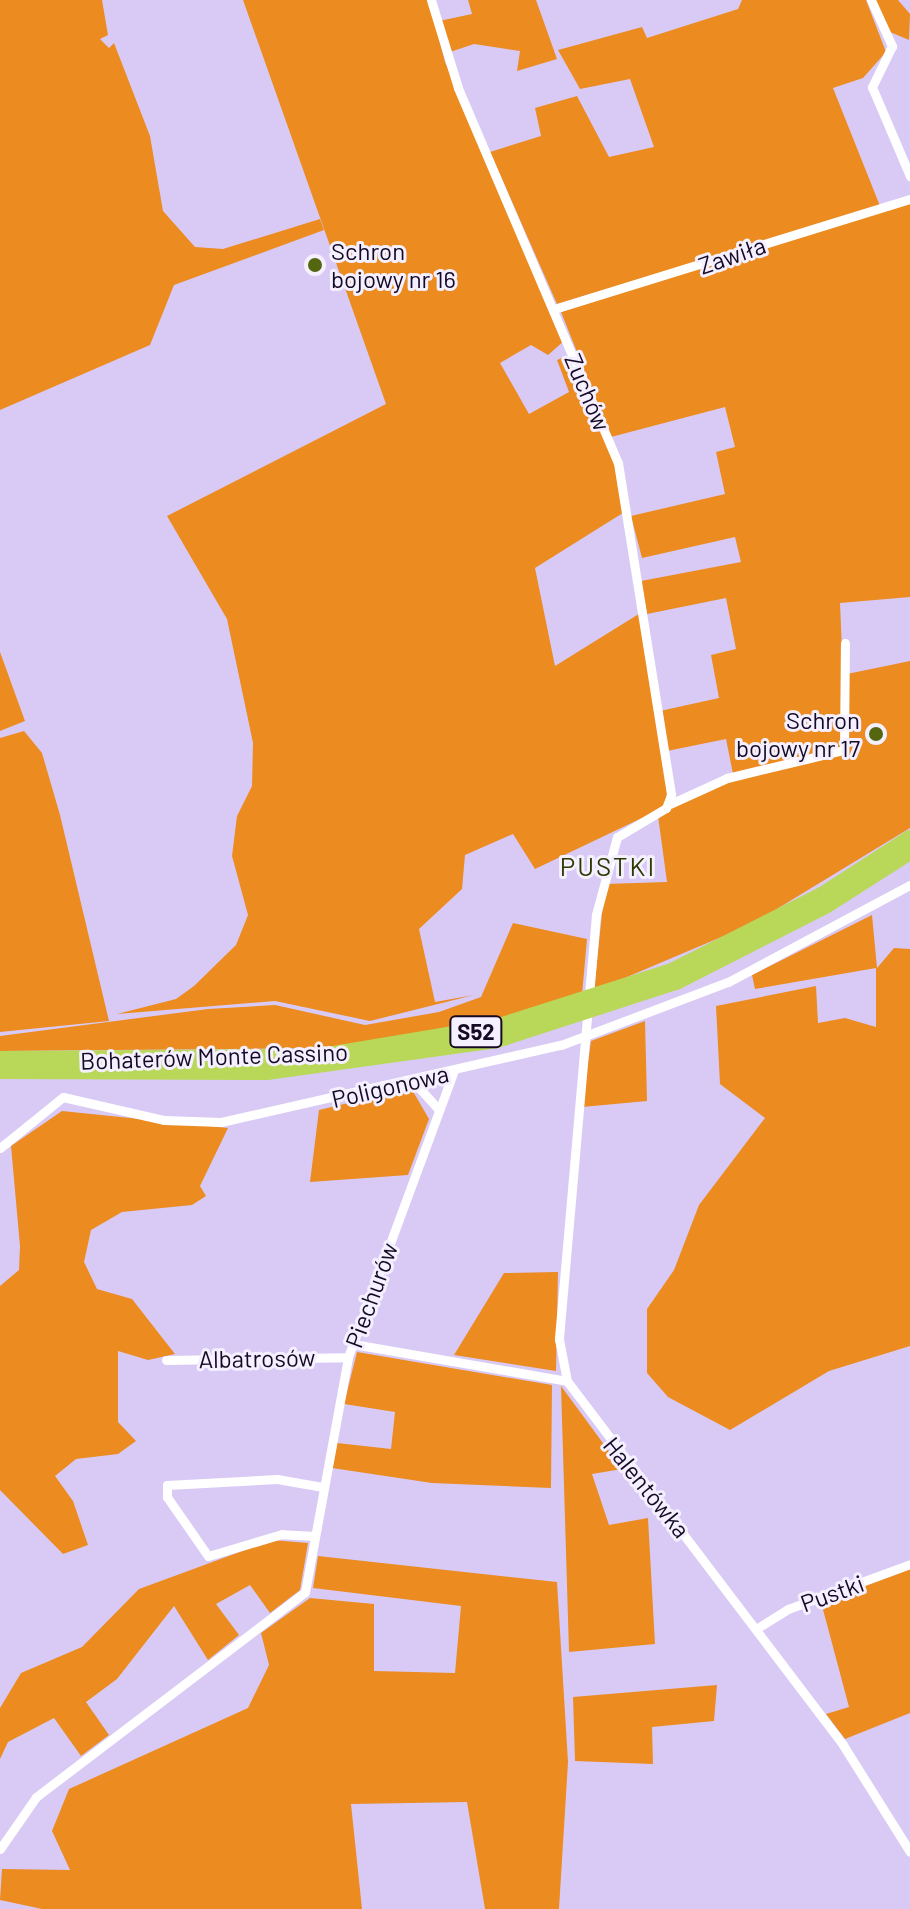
<!DOCTYPE html>
<html>
<head>
<meta charset="utf-8">
<style>
  body { margin:0 }
  #map { position:relative; width:910px; height:1909px; overflow:hidden; background:#d9caf5; font-family:Barlow,sans-serif }
  div>[style] { position:absolute }
  .green>* { inset:0; background:#eb8b20 }
  .minor>* { height:9px; margin:-4.5px; padding:0 4.5px; transform-origin:4.5px; border-radius:4.5px; background:#fff }
  .motorway>* { height:16px; margin:-8px; padding:0 8px; transform-origin:8px; border-radius:8px; background:#b9d859 }
  .dots>* { width:22px; height:22px; translate:-50% -50%; box-sizing:border-box; border:4px solid #f5f0ff; border-radius:50% }
  span { translate:-50% -50%; white-space:nowrap; text-align:center; line-height:1.15; -webkit-text-stroke:6px #f5f0ff; paint-order:stroke }
  .shield-label span { padding:2px 6px; background:#f5f0ff; border:2px solid; border-radius:6px; -webkit-text-stroke-width:0 }
  .shield-label { font-size:22px; color:#150a24; font-weight:700 }
  .poi-label { font-size:24px; color:#150a24 }
  .left { translate:0 -50%; text-align:left }
  .right { translate:-100% -50%; text-align:right }
  .street-label { font-size:24px; color:#150a24 }
  .neighbourhood-label { font-size:26px; color:#2d3900; letter-spacing:2px }
</style>
</head>
<body>
<div id="map">
  <div class="green">
    <div style="clip-path:polygon(0 0,102px 0,108px 35px,100px 39px,109px 48px,114px 43px,150px 136px,163px 211px,195px 247px,223px 249px,320px 219px,324px 230px,174px 285px,150px 345px,0 410px)"></div>
    <div style="clip-path:polygon(243px 0,429px 0,445px 62px,564px 341px,548px 355px,531px 345px,500px 363px,529px 414px,569px 392px,557px 360px,569px 355px,616px 465px,626px 511px,535px 568px,555px 666px,642px 612px,668px 785px,665px 807px,535px 869px,513px 834px,465px 855px,462px 889px,419px 929px,435px 1002px,474px 995px,370px 1021px,275px 1001px,117px 1014px,176px 999px,194px 986px,236px 945px,248px 915px,232px 856px,237px 816px,252px 786px,253px 743px,227px 619px,167px 516px,386px 404px)"></div>
    <div style="clip-path:polygon(468px 0,536px 0,557px 59px,517px 71px,520px 51px,474px 44px,447px 53px,439px 21px,472px 14px)"></div>
    <div style="clip-path:polygon(742px 0,866px 0,886px 52px,863px 78px,833px 88px,880px 206px,557px 304px,490px 152px,541px 136px,535px 108px,577px 96px,609px 157px,654px 147px,630px 79px,580px 89px,558px 50px,642px 27px,647px 38px,738px 9px)"></div>
    <div style="clip-path:polygon(874px 0,898px 0,910px 14px,909px 40px,890px 32px)"></div>
    <div style="clip-path:polygon(910px 202px,910px 597px,840px 603px,846px 746px,733px 774px,726px 739px,667px 751px,660px 711px,719px 698px,711px 655px,736px 649px,726px 598px,647px 614px,641px 581px,741px 562px,735px 537px,642px 558px,631px 516px,725px 494px,716px 452px,735px 447px,725px 407px,611px 437px,561px 312px)"></div>
    <div style="clip-path:polygon(0 652px,25px 721px,0 731px)"></div>
    <div style="clip-path:polygon(910px 661px,910px 828px,752px 924px,594px 991px,605px 884px,667px 882px,658px 816px,717px 783px,847px 750px,847px 674px)"></div>
    <div style="clip-path:polygon(24px 731px,42px 753px,60px 815px,109px 1021px,0 1032px,0 738px)"></div>
    <div style="clip-path:polygon(872px 915px,877px 968px,894px 948px,910px 949px,910px 1346px,829px 1371px,730px 1430px,668px 1397px,647px 1373px,647px 1309px,674px 1270px,699px 1205px,765px 1118px,720px 1084px,716px 1006px,816px 986px,818px 1023px,845px 1018px,876px 1027px,876px 968px,755px 989px,752px 975px)"></div>
    <div style="clip-path:polygon(513px 923px,587px 939px,582px 995px,477px 1024px,324px 1048px,0 1051px,0 1036px,208px 1009px,275px 1005px,365px 1025px,439px 1012px,481px 997px)"></div>
    <div style="clip-path:polygon(645px 1021px,647px 1101px,582px 1107px,591px 1041px)"></div>
    <div style="clip-path:polygon(411px 1088px,429px 1119px,408px 1175px,310px 1182px,319px 1110px)"></div>
    <div style="clip-path:polygon(62px 1111px,228px 1128px,200px 1186px,206px 1196px,192px 1205px,122px 1212px,91px 1230px,84px 1262px,97px 1289px,132px 1299px,175px 1354px,148px 1360px,118px 1351px,118px 1422px,136px 1441px,118px 1454px,76px 1459px,55px 1476px,73px 1501px,88px 1545px,63px 1554px,0 1490px,0 1286px,19px 1270px,20px 1246px,11px 1146px)"></div>
    <div style="clip-path:polygon(558px 1272px,556px 1371px,454px 1355px,504px 1273px)"></div>
    <div style="clip-path:polygon(357px 1352px,552px 1385px,551px 1488px,432px 1483px,332px 1468px,337px 1443px,391px 1449px,395px 1412px,344px 1404px)"></div>
    <div style="clip-path:polygon(561px 1386px,622px 1469px,592px 1474px,609px 1525px,648px 1518px,655px 1644px,569px 1652px)"></div>
    <div style="clip-path:polygon(272px 1540px,308px 1543px,300px 1590px,270px 1613px,250px 1585px,216px 1604px,239px 1635px,208px 1660px,174px 1606px,117px 1679px,86px 1702px,109px 1735px,81px 1756px,54px 1718px,8px 1742px,0 1759px,0 1708px,21px 1673px,82px 1647px,139px 1589px)"></div>
    <div style="clip-path:polygon(318px 1556px,557px 1582px,568px 1762px,559px 1909px,485px 1909px,467px 1802px,351px 1804px,362px 1909px,42px 1909px,0 1900px,2px 1869px,70px 1870px,52px 1831px,69px 1789px,248px 1708px,269px 1665px,261px 1633px,310px 1598px,374px 1604px,374px 1671px,455px 1673px,461px 1606px,313px 1588px)"></div>
    <div style="clip-path:polygon(910px 1569px,910px 1713px,845px 1739px,826px 1714px,849px 1707px,821px 1602px)"></div>
    <div style="clip-path:polygon(717px 1685px,714px 1721px,652px 1727px,653px 1764px,575px 1761px,573px 1697px)"></div>
  </div>
  <div class="minor">
    <div style="left:431px;top:0;width:92px;rotate:72.9deg"></div>
    <div style="left:458px;top:88px;width:408px;rotate:66.9deg"></div>
    <div style="left:618px;top:463px;width:336px;rotate:80.9deg"></div>
    <div style="left:671px;top:795px;width:14px;rotate:111deg"></div>
    <div style="left:666px;top:808px;width:57px;rotate:149.4deg"></div>
    <div style="left:617px;top:837px;width:81px;rotate:105.1deg"></div>
    <div style="left:596px;top:915px;width:426px;rotate:95deg"></div>
    <div style="left:559px;top:1339px;width:43px;rotate:79.2deg"></div>
    <div style="left:567px;top:1381px;width:457px;rotate:52.8deg"></div>
    <div style="left:843px;top:1745px;width:126px;rotate:57.9deg"></div>
    <div style="left:871px;top:0;width:51px;rotate:65.5deg"></div>
    <div style="left:892px;top:46px;width:46px;rotate:116deg"></div>
    <div style="left:872px;top:87px;width:97px;rotate:66.9deg"></div>
    <div style="left:554px;top:309px;width:373px;rotate:-17.2deg"></div>
    <div style="left:670px;top:804px;width:63px;rotate:-24.5deg"></div>
    <div style="left:727px;top:778px;width:120px;rotate:-13.5deg"></div>
    <div style="left:844px;top:750px;width:107px;rotate:-89.5deg"></div>
    <div style="left:413px;top:1081px;width:38px;rotate:48deg"></div>
    <div style="left:0;top:1148px;width:81px;rotate:-39deg"></div>
    <div style="left:63px;top:1097px;width:104px;rotate:12.8deg"></div>
    <div style="left:164px;top:1120px;width:57px;rotate:2deg"></div>
    <div style="left:221px;top:1122px;width:349px;rotate:-12.8deg"></div>
    <div style="left:561px;top:1045px;width:178px;rotate:-20.7deg"></div>
    <div style="left:728px;top:982px;width:206px;rotate:-28.1deg"></div>
    <div style="left:353px;top:1344px;width:217px;rotate:9.8deg"></div>
    <div style="left:166px;top:1360px;width:182px;rotate:-0.9deg"></div>
    <div style="left:315px;top:1536px;width:33px;rotate:-177deg"></div>
    <div style="left:282px;top:1534px;width:77px;rotate:163.4deg"></div>
    <div style="left:208px;top:1556px;width:72px;rotate:-124.8deg"></div>
    <div style="left:167px;top:1497px;width:12px;rotate:-90deg"></div>
    <div style="left:167px;top:1485px;width:110px;rotate:-3.1deg"></div>
    <div style="left:277px;top:1479px;width:47px;rotate:9.9deg"></div>
    <div style="left:756px;top:1629px;width:38px;rotate:-32deg"></div>
    <div style="left:788px;top:1609px;width:130px;rotate:-20.2deg"></div>
    <div style="left:0;top:1849px;width:63px;rotate:-55.3deg"></div>
    <div style="left:36px;top:1797px;width:338px;rotate:-37.3deg"></div>
    <div style="left:305px;top:1592px;width:239px;rotate:-79.6deg"></div>
    <div style="left:348px;top:1357px;width:305px;rotate:-69.7deg"></div>
  </div>
  <div class="motorway">
    <div style="left:0;top:1059px;width:316px;rotate:-0.4deg"></div>
    <div style="left:316px;top:1057px;width:182px;rotate:-9.5deg"></div>
    <div style="left:496px;top:1027px;width:185px;rotate:-17.7deg"></div>
    <div style="left:672px;top:971px;width:168px;rotate:-26.9deg"></div>
    <div style="left:822px;top:895px;width:105px;rotate:-32.9deg"></div>
    <div style="left:0;top:1071px;width:267px;rotate:0.2deg"></div>
    <div style="left:267px;top:1072px;width:232px;rotate:-7.9deg"></div>
    <div style="left:497px;top:1040px;width:188px;rotate:-18deg"></div>
    <div style="left:676px;top:982px;width:169px;rotate:-27deg"></div>
    <div style="left:827px;top:905px;width:98px;rotate:-32.6deg"></div>
  </div>
  <div class="dots">
    <div style="left:315px;top:265px;background:#546610"></div>
    <div style="left:876px;top:734px;background:#546610"></div>
  </div>
  <div class="shield-label">
    <span style="left:476px;top:1032px">S52</span>
  </div>
  <div class="poi-label">
    <span class="left" style="left:331px;top:265px">Schron<br>bojowy nr 16</span>
    <span class="right" style="left:860px;top:734px">Schron<br>bojowy nr 17</span>
  </div>
  <div class="street-label">
    <span style="left:732px;top:255px;rotate:-19deg">Zawiła</span>
    <span style="left:588px;top:392px;rotate:67deg">Zuchów</span>
    <span style="left:214px;top:1056px;rotate:-2deg">Bohaterów Monte Cassino</span>
    <span style="left:390px;top:1086px;rotate:-13deg">Poligonowa</span>
    <span style="left:371px;top:1295px;rotate:-70deg">Piechurów</span>
    <span style="left:257px;top:1358px;rotate:-1deg">Albatrosów</span>
    <span style="left:647px;top:1487px;rotate:51deg">Halentówka</span>
    <span style="left:832px;top:1593px;rotate:-20deg">Pustki</span>
  </div>
  <div class="neighbourhood-label">
    <span style="left:608px;top:866px">PUSTKI</span>
  </div>
</div>
</body>
</html>
